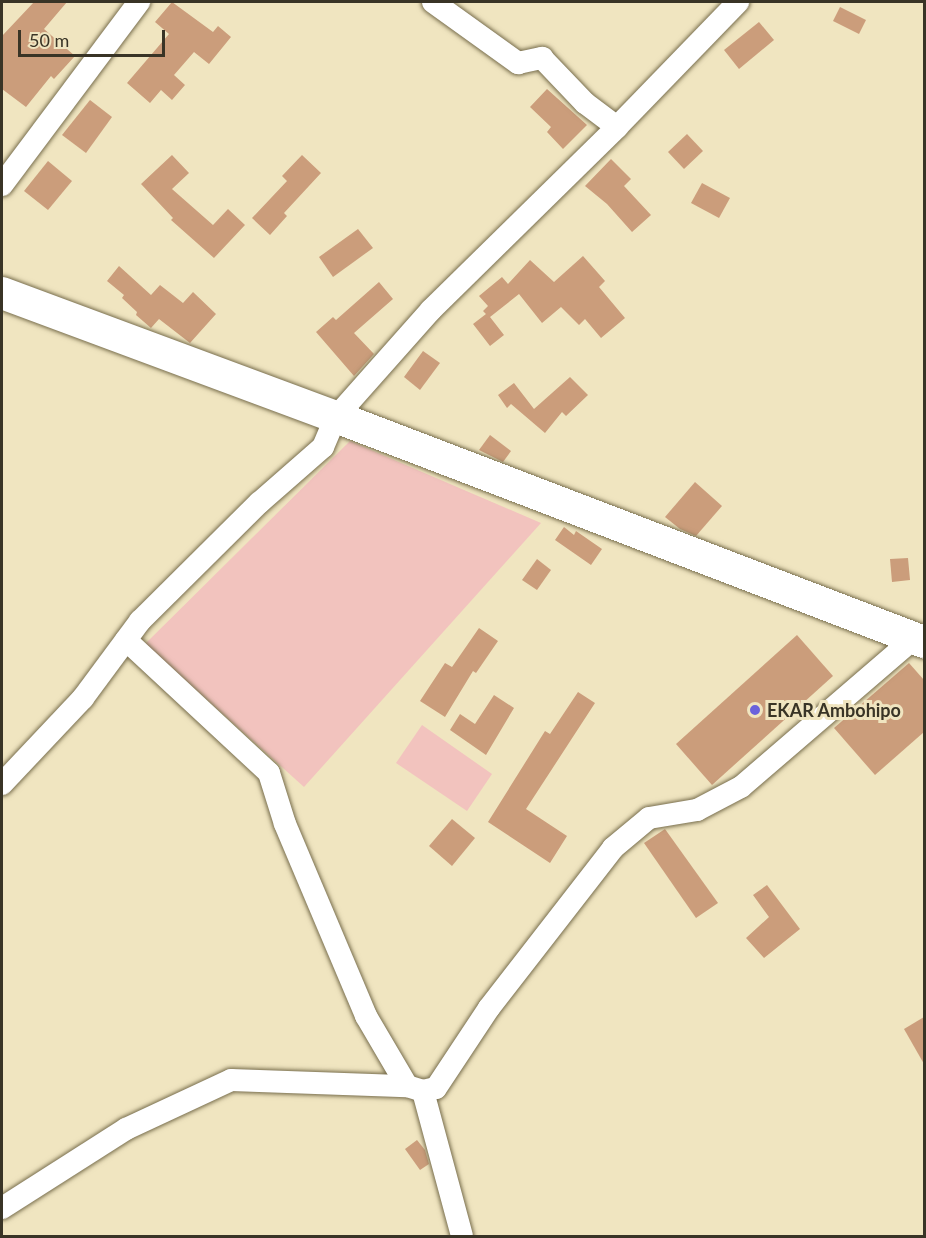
<!DOCTYPE html>
<html>
<head>
<meta charset="utf-8">
<style>
  body { margin:0 }
  #map { position:relative; width:926px; height:1238px; overflow:hidden; background:#f0e5c0; font-family:Lato,sans-serif }
  div>[style] { position:absolute }
  .green>* { inset:0; background:#f2c3be }
  .building>* { inset:0; background:#cb9d7b }
  .roads { filter:drop-shadow(0 0 2px #786e4d) drop-shadow(0 0 2px #786e4d) }
  .street>* { height:22px; margin:-11px; padding:0 11px; transform-origin:11px; border-radius:11px; background:#fff }
  .secondary>* { height:32px; margin:-16px; padding:0 16px; transform-origin:16px; border-radius:16px; background:#fff }
  .dots>* { width:16px; height:16px; translate:-50% -50%; box-sizing:border-box; border:3px solid #f0e5c0; border-radius:50% }
  span { translate:-50% -50%; white-space:nowrap; text-align:center; line-height:1.15; -webkit-text-stroke:6px #f0e5c0; paint-order:stroke }
  .poi-label { font-size:18px; color:#393426; font-weight:700 }
  .left { translate:0 -50%; text-align:left }
  .frame { position:absolute; inset:0; border:3px solid #393426; pointer-events:none }
  .scale { position:absolute; left:18px; top:30px; width:147px; height:27px; box-sizing:border-box; border:3px solid #393426; border-top:0; padding-left:8px; font-size:18px; line-height:21px; white-space:nowrap; color:#393426; -webkit-text-stroke:4px #f0e5c0; paint-order:stroke }
</style>
</head>
<body>
<div id="map">
  <div class="green">
    <div style="clip-path:polygon(350px 441px,541px 523px,304px 787px,145px 644px)"></div>
    <div style="clip-path:polygon(422px 725px,492px 774px,467px 811px,396px 763px)"></div>
  </div>
  <div class="building">
    <div style="clip-path:polygon(34px 2px,67px 2px,44px 29px,75px 56px,54px 79px,51px 76px,26px 107px,2px 89px,2px 36px)"></div>
    <div style="clip-path:polygon(172px 2px,213px 32px,218px 26px,231px 37px,209px 64px,194px 52px,174px 75px,185px 85px,172px 100px,161px 90px,150px 103px,127px 83px,169px 34px,155px 22px)"></div>
    <div style="clip-path:polygon(840px 7px,866px 20px,859px 34px,833px 21px)"></div>
    <div style="clip-path:polygon(759px 22px,774px 40px,739px 69px,724px 50px)"></div>
    <div style="clip-path:polygon(547px 89px,587px 125px,563px 149px,547px 132px,551px 127px,530px 107px)"></div>
    <div style="clip-path:polygon(90px 100px,112px 117px,86px 153px,62px 135px)"></div>
    <div style="clip-path:polygon(687px 134px,703px 151px,684px 169px,668px 152px)"></div>
    <div style="clip-path:polygon(172px 155px,189px 173px,172px 189px,213px 225px,228px 209px,245px 225px,214px 258px,171px 220px,173px 218px,141px 184px)"></div>
    <div style="clip-path:polygon(302px 155px,321px 173px,284px 213px,287px 216px,270px 235px,252px 218px,287px 181px,282px 176px)"></div>
    <div style="clip-path:polygon(611px 159px,631px 179px,624px 186px,651px 215px,632px 232px,607px 204px,585px 186px)"></div>
    <div style="clip-path:polygon(48px 161px,72px 181px,48px 210px,24px 191px)"></div>
    <div style="clip-path:polygon(702px 183px,730px 198px,719px 218px,691px 203px)"></div>
    <div style="clip-path:polygon(358px 229px,373px 248px,333px 277px,319px 257px)"></div>
    <div style="clip-path:polygon(583px 256px,605px 281px,599px 287px,625px 318px,601px 338px,585px 319px,579px 325px,561px 307px,542px 323px,519px 294px,490px 317px,504px 335px,490px 346px,473px 324px,486px 314px,483px 311px,488px 306px,479px 296px,502px 277px,508px 284px,530px 260px,554px 282px)"></div>
    <div style="clip-path:polygon(119px 266px,151px 295px,160px 285px,183px 303px,193px 292px,216px 314px,190px 343px,159px 319px,151px 328px,136px 315px,137px 312px,122px 298px,124px 295px,107px 281px)"></div>
    <div style="clip-path:polygon(379px 282px,393px 299px,354px 333px,374px 354px,354px 376px,316px 332px,333px 317px,336px 320px)"></div>
    <div style="clip-path:polygon(423px 351px,440px 363px,420px 390px,404px 377px)"></div>
    <div style="clip-path:polygon(570px 377px,588px 395px,566px 416px,562px 412px,545px 433px,511px 404px,507px 408px,498px 395px,514px 383px,534px 409px)"></div>
    <div style="clip-path:polygon(490px 435px,511px 451px,503px 462px,479px 450px)"></div>
    <div style="clip-path:polygon(695px 482px,722px 506px,696px 536px,680px 529px,665px 517px)"></div>
    <div style="clip-path:polygon(564px 527px,574px 535px,576px 531px,602px 549px,591px 565px,555px 540px)"></div>
    <div style="clip-path:polygon(908px 558px,910px 580px,892px 582px,890px 559px)"></div>
    <div style="clip-path:polygon(537px 559px,551px 570px,537px 590px,522px 580px)"></div>
    <div style="clip-path:polygon(479px 628px,498px 641px,476px 673px,473px 671px,445px 717px,420px 701px,445px 663px,452px 667px)"></div>
    <div style="clip-path:polygon(797px 635px,833px 676px,712px 785px,676px 744px)"></div>
    <div style="clip-path:polygon(909px 663px,924px 680px,924px 732px,875px 775px,834px 728px)"></div>
    <div style="clip-path:polygon(578px 692px,595px 703px,526px 809px,567px 836px,550px 863px,488px 822px,545px 731px,550px 734px)"></div>
    <div style="clip-path:polygon(494px 695px,514px 708px,486px 755px,450px 730px,460px 714px,475px 724px)"></div>
    <div style="clip-path:polygon(452px 819px,475px 838px,452px 866px,429px 846px)"></div>
    <div style="clip-path:polygon(665px 829px,718px 903px,696px 918px,644px 843px)"></div>
    <div style="clip-path:polygon(767px 885px,800px 929px,764px 958px,746px 938px,769px 917px,753px 895px)"></div>
    <div style="clip-path:polygon(924px 1017px,924px 1064px,904px 1029px)"></div>
    <div style="clip-path:polygon(417px 1140px,425px 1150px,429px 1164px,420px 1170px,405px 1149px)"></div>
  </div>
  <div class="roads">
    <div class="street">
      <div style="left:433px;top:2px;width:105px;rotate:35.7deg"></div>
      <div style="left:518px;top:63px;width:25px;rotate:-12deg"></div>
      <div style="left:542px;top:58px;width:62px;rotate:46.3deg"></div>
      <div style="left:585px;top:103px;width:40px;rotate:37deg"></div>
      <div style="left:2px;top:185px;width:229px;rotate:-53.2deg"></div>
      <div style="left:126px;top:640px;width:195px;rotate:42.9deg"></div>
      <div style="left:269px;top:773px;width:53px;rotate:72.6deg"></div>
      <div style="left:285px;top:824px;width:208px;rotate:67.1deg"></div>
      <div style="left:366px;top:1016px;width:81px;rotate:59.6deg"></div>
      <div style="left:407px;top:1086px;width:17px;rotate:17deg"></div>
      <div style="left:2px;top:784px;width:118px;rotate:-46.7deg"></div>
      <div style="left:83px;top:698px;width:96px;rotate:-53.5deg"></div>
      <div style="left:140px;top:621px;width:168px;rotate:-44.8deg"></div>
      <div style="left:259px;top:503px;width:85px;rotate:-41.2deg"></div>
      <div style="left:323px;top:447px;width:33px;rotate:-67deg"></div>
      <div style="left:336px;top:417px;width:143px;rotate:-48.4deg"></div>
      <div style="left:431px;top:310px;width:261px;rotate:-44.5deg"></div>
      <div style="left:617px;top:127px;width:174px;rotate:-45.9deg"></div>
      <div style="left:2px;top:1208px;width:147px;rotate:-32.5deg"></div>
      <div style="left:126px;top:1129px;width:116px;rotate:-25deg"></div>
      <div style="left:231px;top:1080px;width:176px;rotate:2deg"></div>
      <div style="left:462px;top:1236px;width:150px;rotate:-105.1deg"></div>
      <div style="left:423px;top:1091px;width:13px;rotate:-13deg"></div>
      <div style="left:436px;top:1088px;width:96px;rotate:-56.5deg"></div>
      <div style="left:489px;top:1008px;width:202px;rotate:-52.2deg"></div>
      <div style="left:613px;top:848px;width:47px;rotate:-39.8deg"></div>
      <div style="left:649px;top:818px;width:49px;rotate:-9.5deg"></div>
      <div style="left:697px;top:810px;width:50px;rotate:-27.6deg"></div>
      <div style="left:741px;top:787px;width:228px;rotate:-40.7deg"></div>
    </div>
    <div class="secondary">
      <div style="left:2px;top:293px;width:356px;rotate:20.4deg"></div>
      <div style="left:336px;top:417px;width:630px;rotate:20.94deg"></div>
    </div>
  </div>
  <div class="dots">
    <div style="left:755px;top:710px;background:#6a62dc"></div>
  </div>
  <div class="poi-label">
    <span class="left" style="left:767px;top:710px">EKAR Ambohipo</span>
  </div>
  <div class="frame"></div>
  <div class="scale">50 m</div>
</div>
</body>
</html>
